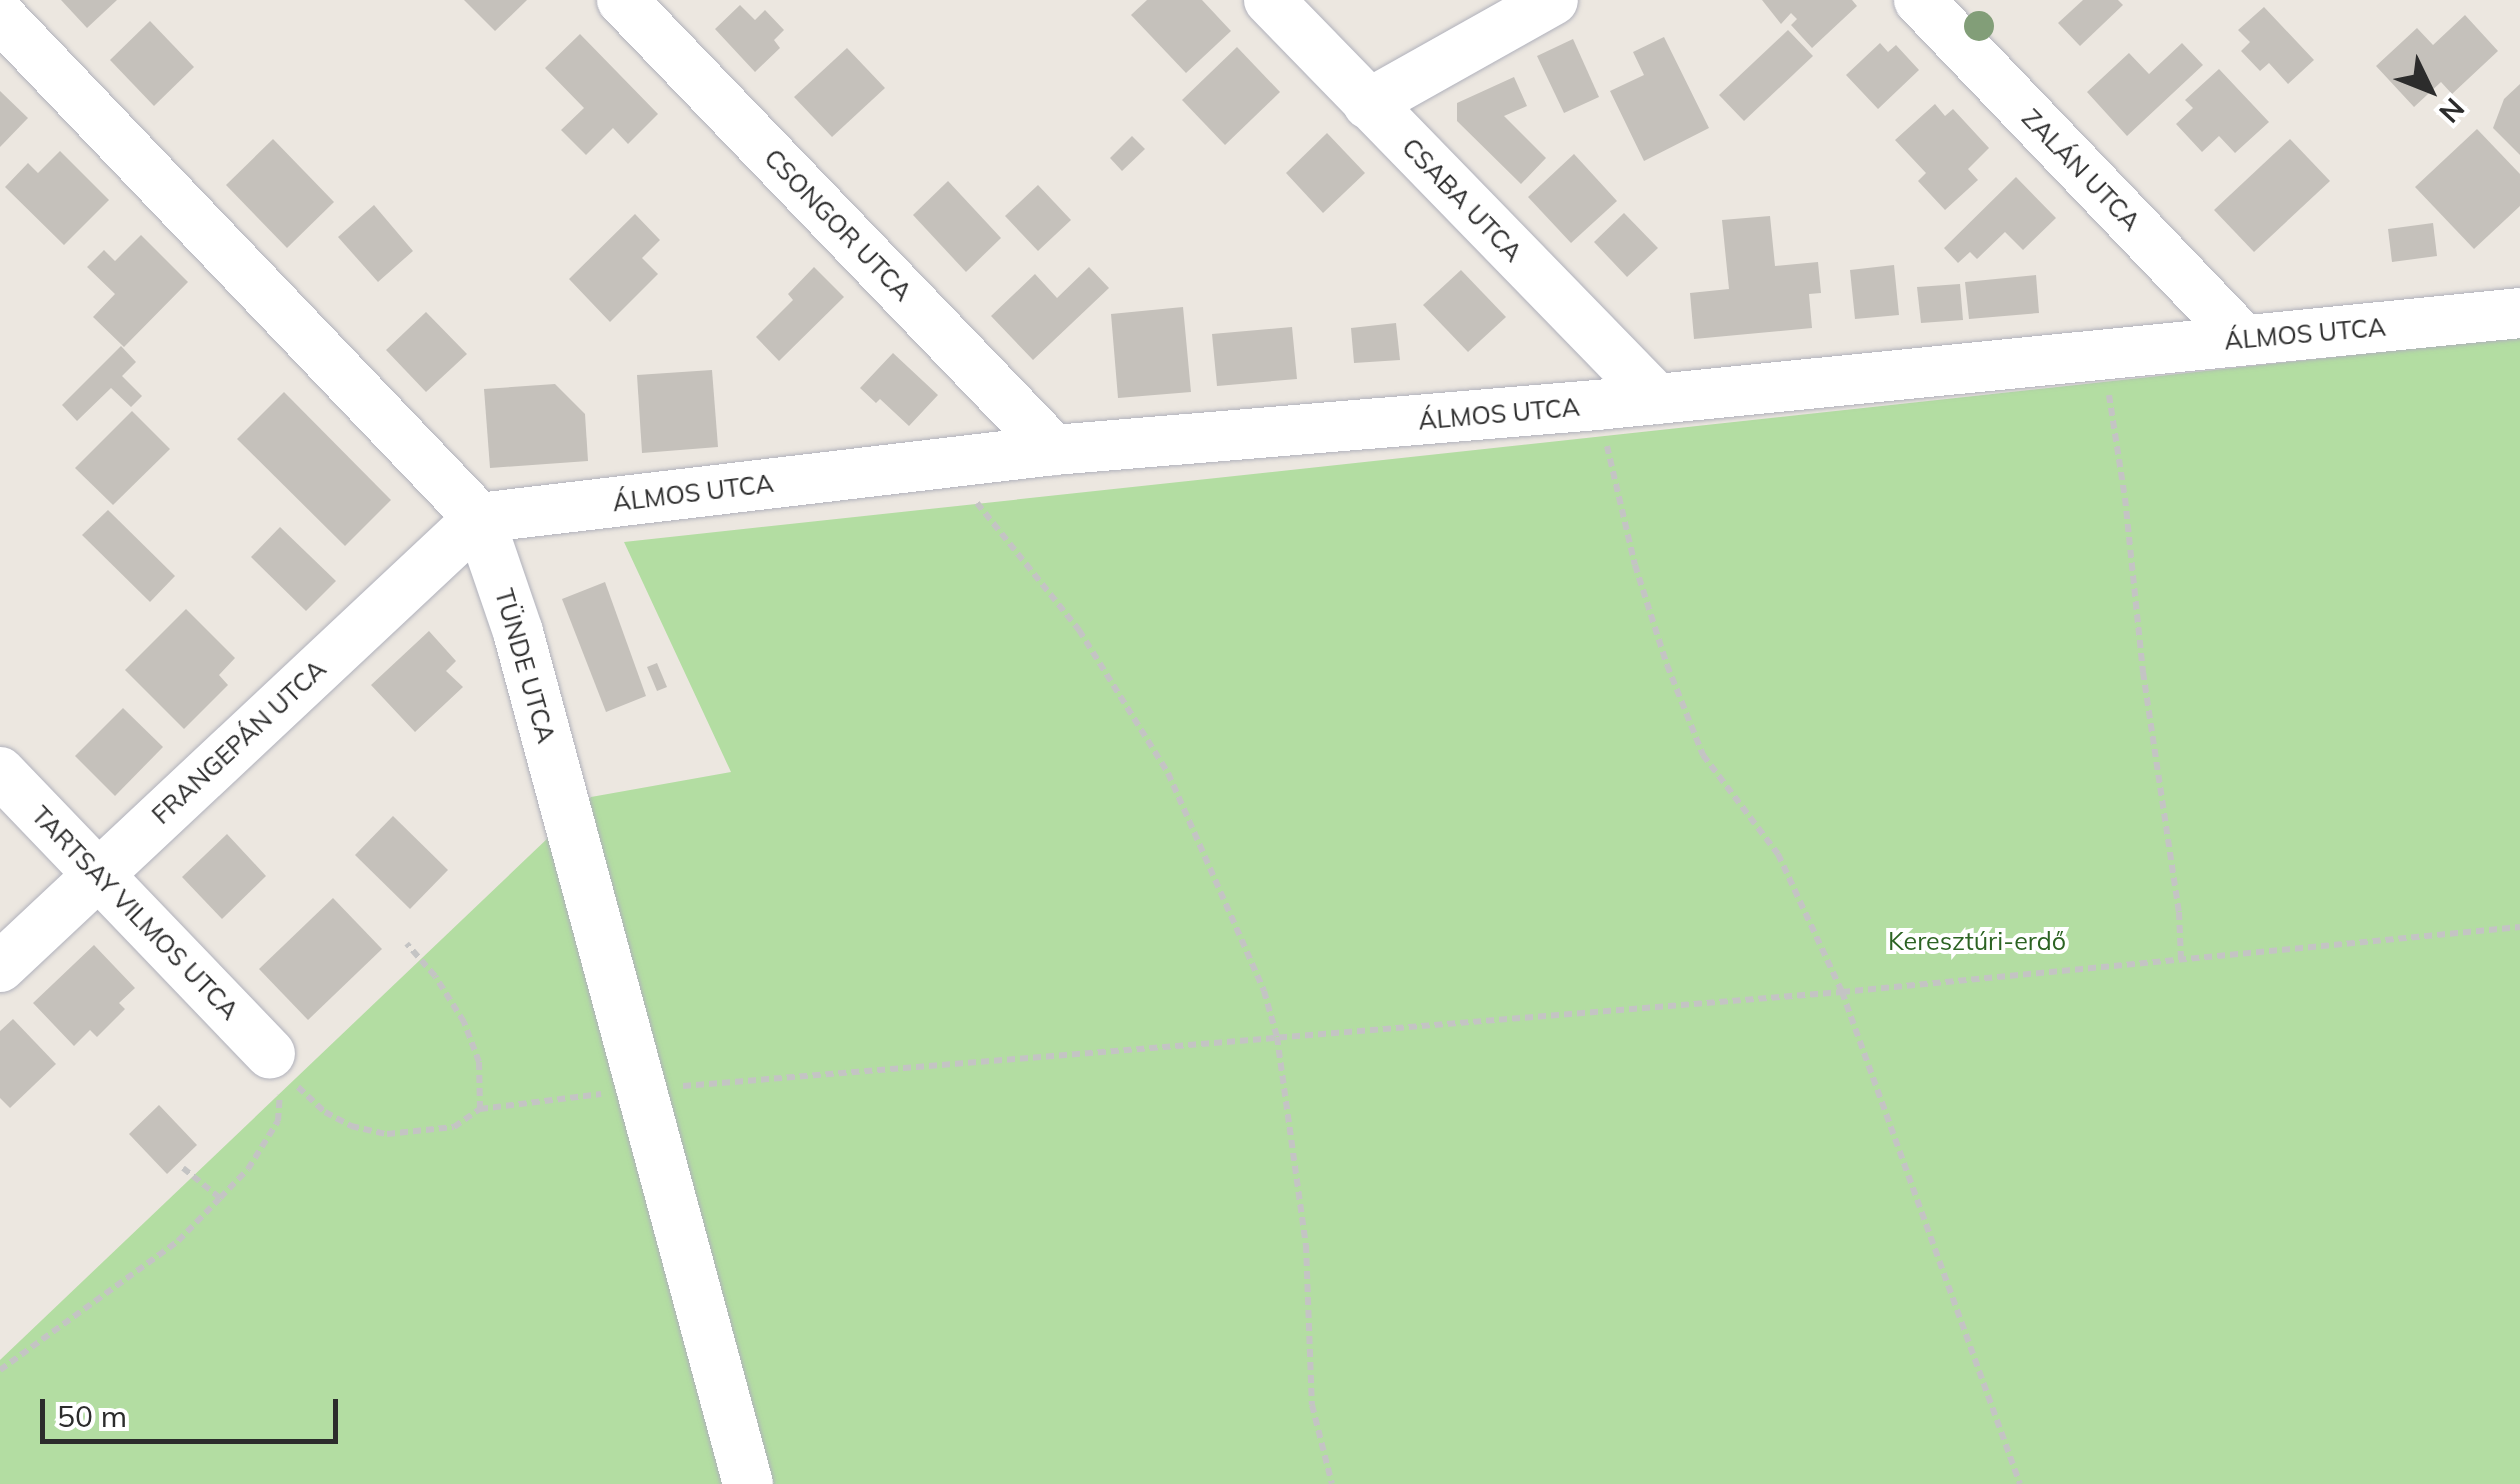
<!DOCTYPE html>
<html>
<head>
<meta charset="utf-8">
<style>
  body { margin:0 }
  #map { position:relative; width:2520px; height:1484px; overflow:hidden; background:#ece7e0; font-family:Mulish,sans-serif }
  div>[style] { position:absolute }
  .green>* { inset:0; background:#b3dda2 }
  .building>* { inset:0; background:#c5c1bb }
  .path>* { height:6px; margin-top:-3px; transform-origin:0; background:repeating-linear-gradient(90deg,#c4c4c4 0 8px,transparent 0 13px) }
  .roads { filter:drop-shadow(0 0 2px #b0b1bb) drop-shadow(0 0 2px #b0b1bb) }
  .minor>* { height:50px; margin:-25px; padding:0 25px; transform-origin:25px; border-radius:25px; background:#fff }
  .trees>* { width:30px; height:30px; margin:-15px; border-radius:50%; background:#829e78 }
  span { translate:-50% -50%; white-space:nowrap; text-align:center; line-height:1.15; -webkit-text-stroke:8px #fff; paint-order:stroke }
  .street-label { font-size:25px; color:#2c2c2c }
  .park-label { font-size:25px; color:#2c6323 }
  .north { position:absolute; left:2380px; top:40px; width:100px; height:100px; -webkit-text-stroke:8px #fff; paint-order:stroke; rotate:133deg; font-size:28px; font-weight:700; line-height:40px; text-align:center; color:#2c2c2c }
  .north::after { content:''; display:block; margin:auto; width:35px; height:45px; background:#2c2c2c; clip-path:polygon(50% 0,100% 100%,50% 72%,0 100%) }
  .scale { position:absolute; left:40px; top:1399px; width:298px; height:45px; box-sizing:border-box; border:5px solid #2c2c2c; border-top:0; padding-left:12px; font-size:30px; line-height:35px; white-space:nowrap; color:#2c2c2c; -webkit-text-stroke:8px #fff; paint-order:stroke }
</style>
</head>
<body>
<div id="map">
  <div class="green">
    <div style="clip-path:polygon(2520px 337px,2520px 1484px,0 1484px,0 1360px,591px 797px,731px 772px,624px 542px)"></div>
  </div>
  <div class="building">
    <div style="clip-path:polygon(61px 0,117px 0,87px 28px)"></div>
    <div style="clip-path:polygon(464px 0,527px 0,495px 31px)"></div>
    <div style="clip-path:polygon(1147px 0,1202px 0,1231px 31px,1186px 73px,1131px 15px)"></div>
    <div style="clip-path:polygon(1762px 0,1852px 0,1857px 6px,1812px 48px,1791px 25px,1797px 19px,1791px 13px,1781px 24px)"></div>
    <div style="clip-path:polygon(2083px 0,2118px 0,2123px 5px,2080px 46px,2058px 23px)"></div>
    <div style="clip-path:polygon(740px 5px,755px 20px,765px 10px,784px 30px,774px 40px,780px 48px,755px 72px,715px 29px)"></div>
    <div style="clip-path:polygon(2264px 7px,2314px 60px,2288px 84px,2269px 63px,2260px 71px,2241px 51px,2250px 42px,2238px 30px)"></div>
    <div style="clip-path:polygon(2465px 15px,2498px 51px,2452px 94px,2441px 82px,2414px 107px,2376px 66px,2417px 28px,2433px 45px)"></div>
    <div style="clip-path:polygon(150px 21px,194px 67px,154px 106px,110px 60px)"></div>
    <div style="clip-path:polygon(1788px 30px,1813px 56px,1744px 121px,1719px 95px)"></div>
    <div style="clip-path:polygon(580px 34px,658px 114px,628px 144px,613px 128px,586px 155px,561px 130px,584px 108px,545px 68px)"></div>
    <div style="clip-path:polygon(1664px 37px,1709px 128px,1644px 161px,1610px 91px,1644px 75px,1633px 52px)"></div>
    <div style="clip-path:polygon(1573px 39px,1599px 97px,1564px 113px,1537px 56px)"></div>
    <div style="clip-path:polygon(1880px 43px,1888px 52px,1896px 45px,1919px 70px,1878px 109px,1846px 75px)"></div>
    <div style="clip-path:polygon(2182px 43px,2203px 65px,2127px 136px,2087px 92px,2129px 53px,2149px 74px)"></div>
    <div style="clip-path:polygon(1237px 47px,1280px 92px,1225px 145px,1182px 100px)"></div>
    <div style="clip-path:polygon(847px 48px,885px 88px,832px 137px,794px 97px)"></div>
    <div style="clip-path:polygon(2219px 69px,2269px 122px,2235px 153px,2219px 136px,2202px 152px,2176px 124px,2193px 108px,2185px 100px)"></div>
    <div style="clip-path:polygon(1514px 77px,1527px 106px,1504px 116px,1546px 158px,1521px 184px,1457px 121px,1457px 103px)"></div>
    <div style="clip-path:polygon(2520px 84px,2520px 155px,2493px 128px,2504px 99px)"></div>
    <div style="clip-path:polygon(0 91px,28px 118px,0 147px)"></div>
    <div style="clip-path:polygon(1935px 104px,1945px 116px,1953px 109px,1989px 148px,1968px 169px,1978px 180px,1945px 210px,1918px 181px,1926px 173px,1895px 140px)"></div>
    <div style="clip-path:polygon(2477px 129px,2520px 174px,2520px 206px,2474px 249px,2415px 187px)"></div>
    <div style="clip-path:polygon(1327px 133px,1365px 173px,1323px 213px,1286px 173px)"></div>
    <div style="clip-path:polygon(1132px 136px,1145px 149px,1122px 171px,1110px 158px)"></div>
    <div style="clip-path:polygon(273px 139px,334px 202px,287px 248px,226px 185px)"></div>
    <div style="clip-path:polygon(2290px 139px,2330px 181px,2254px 252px,2214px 210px)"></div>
    <div style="clip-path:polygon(60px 151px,109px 200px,64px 245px,5px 187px,28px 163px,38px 173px)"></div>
    <div style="clip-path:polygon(1574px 154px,1617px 201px,1571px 243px,1528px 197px)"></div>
    <div style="clip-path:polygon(2016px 177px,2056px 218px,2023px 250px,2005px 232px,1977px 259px,1970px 252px,1958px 263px,1944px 248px)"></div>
    <div style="clip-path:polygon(948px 181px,1001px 238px,966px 272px,913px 215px)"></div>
    <div style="clip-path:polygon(1038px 185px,1071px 220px,1038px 251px,1005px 216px)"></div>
    <div style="clip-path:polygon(374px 205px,413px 251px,378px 282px,338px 237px)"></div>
    <div style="clip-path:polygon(1624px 213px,1658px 248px,1627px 277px,1594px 242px)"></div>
    <div style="clip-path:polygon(635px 214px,660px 240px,642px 258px,658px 274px,610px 322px,569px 279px)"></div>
    <div style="clip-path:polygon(1770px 216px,1775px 266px,1818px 262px,1821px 293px,1809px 294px,1812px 328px,1694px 339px,1690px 293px,1729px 289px,1722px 220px)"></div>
    <div style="clip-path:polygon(2433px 223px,2437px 256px,2392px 262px,2388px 229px)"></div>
    <div style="clip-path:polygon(141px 235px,188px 282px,124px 347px,93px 317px,115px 294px,87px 267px,104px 250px,115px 261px)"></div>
    <div style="clip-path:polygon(1894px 265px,1899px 315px,1855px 319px,1850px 270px)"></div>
    <div style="clip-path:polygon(814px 267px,844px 297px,779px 361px,756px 337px,793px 300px,788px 294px)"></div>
    <div style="clip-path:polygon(1089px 267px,1109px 288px,1033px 360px,991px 316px,1035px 274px,1057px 298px)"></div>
    <div style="clip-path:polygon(1461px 270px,1506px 317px,1468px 352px,1423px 305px)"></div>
    <div style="clip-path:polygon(2036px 275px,2039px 313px,1969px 319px,1965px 282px)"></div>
    <div style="clip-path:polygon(1960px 284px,1963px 320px,1921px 323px,1917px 287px)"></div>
    <div style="clip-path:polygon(1183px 307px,1191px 392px,1118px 398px,1111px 314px)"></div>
    <div style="clip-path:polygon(426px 312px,467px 354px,426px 392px,386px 350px)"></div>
    <div style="clip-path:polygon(1396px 323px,1400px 360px,1354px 363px,1351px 328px)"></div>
    <div style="clip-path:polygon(1292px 327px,1297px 379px,1217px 386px,1212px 334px)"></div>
    <div style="clip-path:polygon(121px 346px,136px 362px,122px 376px,142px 396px,131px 407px,111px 388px,77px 421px,62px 405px)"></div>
    <div style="clip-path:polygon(893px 353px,938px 395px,909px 426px,880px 399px,876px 403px,860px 388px)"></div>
    <div style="clip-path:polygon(712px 370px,718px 447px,642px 453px,637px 375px)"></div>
    <div style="clip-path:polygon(555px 384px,585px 414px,588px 461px,490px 468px,484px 389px)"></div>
    <div style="clip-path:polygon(284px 392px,391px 500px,345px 546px,237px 439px)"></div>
    <div style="clip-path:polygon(132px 411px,170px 449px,113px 505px,75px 468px)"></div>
    <div style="clip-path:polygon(108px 510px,175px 576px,150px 602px,82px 535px)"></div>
    <div style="clip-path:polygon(280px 527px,336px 581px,306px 611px,251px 557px)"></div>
    <div style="clip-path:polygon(605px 582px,646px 696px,606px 712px,562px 599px)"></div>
    <div style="clip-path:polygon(186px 609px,235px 658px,219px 675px,228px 685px,184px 729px,125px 670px)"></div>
    <div style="clip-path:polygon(429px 631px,456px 661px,446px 671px,463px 687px,415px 732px,371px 685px)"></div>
    <div style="clip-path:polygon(657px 663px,667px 687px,657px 691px,647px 667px)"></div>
    <div style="clip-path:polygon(123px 708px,163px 747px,115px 796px,75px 756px)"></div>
    <div style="clip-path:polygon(393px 816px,448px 870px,410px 909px,355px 855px)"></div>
    <div style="clip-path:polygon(227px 834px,266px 876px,222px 919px,182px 877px)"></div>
    <div style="clip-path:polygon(333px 898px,382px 949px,308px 1020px,259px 969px)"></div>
    <div style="clip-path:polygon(94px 945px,135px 988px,119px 1003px,125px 1009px,97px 1037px,90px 1030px,74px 1046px,33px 1003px)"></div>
    <div style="clip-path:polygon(13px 1019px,56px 1064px,10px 1108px,0 1098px,0 1031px)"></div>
    <div style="clip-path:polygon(159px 1105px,197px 1145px,167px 1174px,129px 1134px)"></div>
  </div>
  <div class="path">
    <div style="left:2109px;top:395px;width:104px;rotate:81.2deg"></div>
    <div style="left:2125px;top:498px;width:175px;rotate:84.1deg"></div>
    <div style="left:2143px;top:672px;width:243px;rotate:81.5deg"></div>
    <div style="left:2179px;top:912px;width:47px;rotate:87.6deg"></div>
    <div style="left:1607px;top:446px;width:122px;rotate:76.8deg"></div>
    <div style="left:1635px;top:565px;width:105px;rotate:72.3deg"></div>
    <div style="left:1667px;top:665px;width:97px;rotate:68.2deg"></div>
    <div style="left:1703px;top:755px;width:124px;rotate:52.9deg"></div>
    <div style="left:1778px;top:854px;width:152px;rotate:65.1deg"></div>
    <div style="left:1842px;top:992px;width:523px;rotate:70.11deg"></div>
    <div style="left:977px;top:503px;width:163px;rotate:51.2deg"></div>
    <div style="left:1079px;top:630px;width:168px;rotate:58.1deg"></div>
    <div style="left:1168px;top:773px;width:238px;rotate:66.2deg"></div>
    <div style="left:1264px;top:991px;width:48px;rotate:74.2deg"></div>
    <div style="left:1277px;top:1037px;width:210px;rotate:82.1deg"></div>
    <div style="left:1306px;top:1245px;width:160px;rotate:87.9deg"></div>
    <div style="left:1312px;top:1405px;width:81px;rotate:75.8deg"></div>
    <div style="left:683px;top:1086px;width:1163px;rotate:-4.64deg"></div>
    <div style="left:1842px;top:992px;width:681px;rotate:-5.48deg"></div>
    <div style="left:298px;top:1087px;width:37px;rotate:43deg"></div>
    <div style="left:325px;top:1112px;width:30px;rotate:28deg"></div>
    <div style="left:351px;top:1126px;width:37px;rotate:13deg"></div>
    <div style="left:387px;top:1134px;width:67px;rotate:-6deg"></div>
    <div style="left:454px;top:1127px;width:32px;rotate:-35deg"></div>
    <div style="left:480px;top:1109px;width:47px;rotate:-91.2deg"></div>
    <div style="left:479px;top:1062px;width:43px;rotate:-110.6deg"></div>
    <div style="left:464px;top:1022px;width:54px;rotate:-122.2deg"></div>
    <div style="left:435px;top:976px;width:43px;rotate:-131.2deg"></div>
    <div style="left:480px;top:1109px;width:122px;rotate:-7.1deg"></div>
    <div style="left:183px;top:1168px;width:48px;rotate:39deg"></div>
    <div style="left:220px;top:1198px;width:40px;rotate:-46deg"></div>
    <div style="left:248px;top:1169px;width:57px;rotate:-58deg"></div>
    <div style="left:278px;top:1121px;width:26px;rotate:-86deg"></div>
    <div style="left:0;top:1370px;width:220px;rotate:-35.9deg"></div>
    <div style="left:178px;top:1241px;width:60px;rotate:-45.7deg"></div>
  </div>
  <div class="roads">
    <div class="minor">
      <div style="left:622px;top:0;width:624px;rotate:46.17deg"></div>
      <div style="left:1269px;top:0;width:557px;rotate:45.8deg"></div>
      <div style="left:1919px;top:0;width:469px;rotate:46.3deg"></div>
      <div style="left:0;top:16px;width:694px;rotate:46.34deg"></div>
      <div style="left:479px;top:518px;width:120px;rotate:71.1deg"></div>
      <div style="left:518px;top:632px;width:882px;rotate:74.89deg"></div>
      <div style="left:1368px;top:104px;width:212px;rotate:-29.3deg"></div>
      <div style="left:479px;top:518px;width:579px;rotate:-6.74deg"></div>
      <div style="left:1054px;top:450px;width:545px;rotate:-4.74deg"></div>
      <div style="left:1597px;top:405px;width:928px;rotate:-5.69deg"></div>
      <div style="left:0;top:772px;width:390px;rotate:46.2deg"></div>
      <div style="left:0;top:967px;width:657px;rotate:-43.15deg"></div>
    </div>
  </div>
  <div class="trees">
    <div style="left:1979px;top:26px"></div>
  </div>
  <div class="street-label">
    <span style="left:2081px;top:170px;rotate:46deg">ZALÁN UTCA</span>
    <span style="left:1462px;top:200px;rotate:46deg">CSABA UTCA</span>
    <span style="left:838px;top:225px;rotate:46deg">CSONGOR UTCA</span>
    <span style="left:2305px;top:334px;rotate:-5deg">ÁLMOS UTCA</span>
    <span style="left:1499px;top:414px;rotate:-5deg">ÁLMOS UTCA</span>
    <span style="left:693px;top:493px;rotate:-7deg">ÁLMOS UTCA</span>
    <span style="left:525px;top:666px;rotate:74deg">TÜNDE UTCA</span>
    <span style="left:239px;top:742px;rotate:-43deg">FRANGEPÁN UTCA</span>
    <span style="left:135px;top:913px;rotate:46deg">TARTSAY VILMOS UTCA</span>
  </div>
  <div class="park-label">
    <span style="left:1977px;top:941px">Keresztúri-erdő</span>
  </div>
  <div class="north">N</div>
  <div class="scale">50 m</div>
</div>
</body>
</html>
